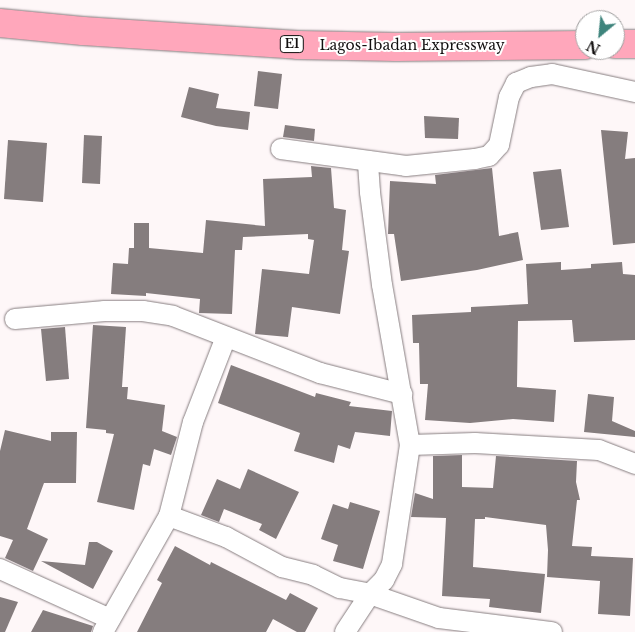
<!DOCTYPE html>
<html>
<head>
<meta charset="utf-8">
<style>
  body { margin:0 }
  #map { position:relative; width:635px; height:632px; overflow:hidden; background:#fef7f8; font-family:"Libre Baskerville",serif }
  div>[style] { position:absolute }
  .building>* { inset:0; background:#857d7e }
  .roads { filter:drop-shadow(0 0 1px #877e80) drop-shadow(0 0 1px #877e80) }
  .street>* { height:20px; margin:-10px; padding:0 10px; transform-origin:10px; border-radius:10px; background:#fff }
  .highway>* { height:28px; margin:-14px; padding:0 14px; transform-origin:14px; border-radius:14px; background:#ffa7bb }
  span { translate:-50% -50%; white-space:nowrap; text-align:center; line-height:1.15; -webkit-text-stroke:4px #fff; paint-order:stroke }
  .shield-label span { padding:1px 4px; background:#fff; border:1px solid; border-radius:4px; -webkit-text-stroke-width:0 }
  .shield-label { font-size:12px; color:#120f0f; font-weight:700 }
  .street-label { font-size:14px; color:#120f0f }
  .north { position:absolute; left:575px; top:10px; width:50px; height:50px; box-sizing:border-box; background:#fff; border:1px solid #a09f9f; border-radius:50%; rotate:208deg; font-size:14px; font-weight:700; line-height:20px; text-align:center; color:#120f0f }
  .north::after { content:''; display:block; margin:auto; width:18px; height:22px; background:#3e847c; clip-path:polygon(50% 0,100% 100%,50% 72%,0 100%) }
</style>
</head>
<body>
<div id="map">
  <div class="building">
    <div style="clip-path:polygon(258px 71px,282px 74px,278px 109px,254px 106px)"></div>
    <div style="clip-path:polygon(189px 87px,219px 94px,216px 108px,250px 112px,248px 130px,216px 126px,181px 117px)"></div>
    <div style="clip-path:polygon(424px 116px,459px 118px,458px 139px,425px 138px)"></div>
    <div style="clip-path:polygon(285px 125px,315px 129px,314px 141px,283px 137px)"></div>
    <div style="clip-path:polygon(601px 130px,628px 132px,625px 159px,635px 158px,635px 243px,613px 245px)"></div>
    <div style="clip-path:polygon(84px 135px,102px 136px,100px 184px,82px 183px)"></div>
    <div style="clip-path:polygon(8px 140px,47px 143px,43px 202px,4px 199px)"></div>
    <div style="clip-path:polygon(311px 166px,331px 168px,334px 208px,346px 210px,342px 250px,349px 251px,340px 314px,292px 307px,288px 337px,255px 334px,262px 269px,309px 274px,314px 240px,308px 239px,308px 234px,243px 237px,242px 250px,235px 250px,232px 314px,199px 313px,200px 299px,146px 293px,146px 296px,111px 294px,113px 263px,128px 264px,129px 248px,134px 248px,134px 223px,149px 223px,149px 248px,203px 253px,206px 220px,265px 226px,263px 179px,312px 177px)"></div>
    <div style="clip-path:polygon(492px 168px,499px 236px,518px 232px,523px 260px,477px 270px,401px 281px,394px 234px,388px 234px,390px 181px,436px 184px,435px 175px)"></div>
    <div style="clip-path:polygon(561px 169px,569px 227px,541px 230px,533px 172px)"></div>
    <div style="clip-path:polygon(561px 262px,561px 270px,591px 268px,591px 264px,622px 262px,623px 274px,635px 275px,635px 340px,574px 342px,572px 320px,518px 321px,517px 387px,556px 390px,554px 422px,513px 419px,470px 423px,425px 420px,428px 384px,420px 384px,419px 343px,413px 343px,412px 315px,471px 312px,471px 307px,528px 304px,526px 264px)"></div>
    <div style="clip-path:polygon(93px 325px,126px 327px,122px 387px,128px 387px,127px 399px,165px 405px,162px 431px,177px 437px,171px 455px,154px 449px,150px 466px,143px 464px,134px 510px,97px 502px,114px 434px,106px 433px,106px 430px,86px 428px)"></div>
    <div style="clip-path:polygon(65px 327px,69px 379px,46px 381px,41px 329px)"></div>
    <div style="clip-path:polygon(231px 365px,315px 397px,316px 393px,351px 402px,349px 406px,392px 411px,390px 436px,355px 432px,350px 449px,338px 445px,334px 463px,294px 451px,300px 433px,218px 403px)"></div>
    <div style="clip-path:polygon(588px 394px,614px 397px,612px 421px,635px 431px,635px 437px,584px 432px)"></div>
    <div style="clip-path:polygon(5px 430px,51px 441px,51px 432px,77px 432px,76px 483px,44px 483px,27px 529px,48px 539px,33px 571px,5px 558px,13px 540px,0 536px,0 451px)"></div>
    <div style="clip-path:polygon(462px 455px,462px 487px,493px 488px,496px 456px,577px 461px,576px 482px,580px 500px,577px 500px,572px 546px,592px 547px,591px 556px,633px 558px,630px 616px,598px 614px,600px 581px,547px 577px,548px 550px,546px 525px,485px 517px,485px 519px,475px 519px,473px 567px,545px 574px,541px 613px,489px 607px,490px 599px,442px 596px,446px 518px,411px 517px,415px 493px,433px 499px,433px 456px)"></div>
    <div style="clip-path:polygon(248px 469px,299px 492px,276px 539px,259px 530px,262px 524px,224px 509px,219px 522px,201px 515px,217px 479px,240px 489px)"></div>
    <div style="clip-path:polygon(350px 502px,380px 511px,363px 569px,333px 561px,338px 545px,321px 539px,333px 504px,348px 509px)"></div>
    <div style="clip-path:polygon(89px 542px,97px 542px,113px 551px,93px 589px,41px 561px,85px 565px)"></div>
    <div style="clip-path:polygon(175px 546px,210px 565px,211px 562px,286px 600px,290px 593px,318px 608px,305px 632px,297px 632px,273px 619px,266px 632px,137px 632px,162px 583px,157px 580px)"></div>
    <div style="clip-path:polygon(0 597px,18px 602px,5px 632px,0 632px)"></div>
    <div style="clip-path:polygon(43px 610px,93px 626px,91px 632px,31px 632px)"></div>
  </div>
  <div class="roads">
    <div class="street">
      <div style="left:281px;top:149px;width:126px;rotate:7.7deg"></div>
      <div style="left:406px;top:166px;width:69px;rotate:-5.8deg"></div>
      <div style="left:475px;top:159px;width:14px;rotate:-12deg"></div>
      <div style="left:489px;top:156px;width:15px;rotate:-48deg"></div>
      <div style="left:499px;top:145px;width:49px;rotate:-78.2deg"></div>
      <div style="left:509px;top:97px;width:16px;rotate:-63deg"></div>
      <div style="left:516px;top:83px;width:16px;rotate:-22deg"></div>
      <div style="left:531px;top:77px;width:21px;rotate:-8deg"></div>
      <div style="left:552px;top:74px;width:85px;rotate:12.2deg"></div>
      <div style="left:15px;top:319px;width:90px;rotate:-5.1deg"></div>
      <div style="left:105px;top:311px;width:38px"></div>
      <div style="left:143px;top:311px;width:30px;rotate:9deg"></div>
      <div style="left:173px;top:316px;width:158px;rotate:21.2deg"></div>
      <div style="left:320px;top:373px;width:85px;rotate:14.4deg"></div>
      <div style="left:410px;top:445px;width:65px;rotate:-1.8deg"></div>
      <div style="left:475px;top:443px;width:124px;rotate:3.2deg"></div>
      <div style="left:599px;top:450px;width:39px;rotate:21deg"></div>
      <div style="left:169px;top:516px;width:61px;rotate:20.2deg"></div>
      <div style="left:226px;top:537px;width:64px;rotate:28.2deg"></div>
      <div style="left:282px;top:567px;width:32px;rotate:14deg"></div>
      <div style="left:313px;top:575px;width:30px;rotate:26deg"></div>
      <div style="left:340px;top:588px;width:31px;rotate:11deg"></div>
      <div style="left:370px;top:594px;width:73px;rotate:19.2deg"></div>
      <div style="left:439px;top:618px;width:114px;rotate:7.1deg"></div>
      <div style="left:0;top:569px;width:121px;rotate:24.4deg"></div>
      <div style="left:103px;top:632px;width:133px;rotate:-60.4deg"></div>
      <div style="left:169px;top:516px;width:97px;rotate:-75.7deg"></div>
      <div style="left:193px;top:422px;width:91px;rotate:-68.8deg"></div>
      <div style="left:345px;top:632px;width:45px;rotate:-56.7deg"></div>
      <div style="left:370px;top:594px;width:20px;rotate:-45deg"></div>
      <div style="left:384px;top:580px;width:18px;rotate:-63deg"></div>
      <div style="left:392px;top:564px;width:120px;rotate:-81.4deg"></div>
      <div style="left:410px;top:445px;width:162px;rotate:-99.9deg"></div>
      <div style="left:382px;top:285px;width:94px;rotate:-97.4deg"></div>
      <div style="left:370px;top:192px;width:31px;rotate:-94deg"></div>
    </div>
    <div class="highway">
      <div style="left:0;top:23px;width:83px;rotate:5.5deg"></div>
      <div style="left:83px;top:31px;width:215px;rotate:3.7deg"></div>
      <div style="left:298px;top:45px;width:98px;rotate:1.2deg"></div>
      <div style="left:396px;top:47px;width:189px;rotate:-0.6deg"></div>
      <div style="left:615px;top:44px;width:20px"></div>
    </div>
  </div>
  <div class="shield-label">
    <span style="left:292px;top:44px">E1</span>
  </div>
  <div class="street-label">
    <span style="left:412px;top:45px">Lagos-Ibadan Expressway</span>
  </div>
  <div class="north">N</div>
</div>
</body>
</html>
